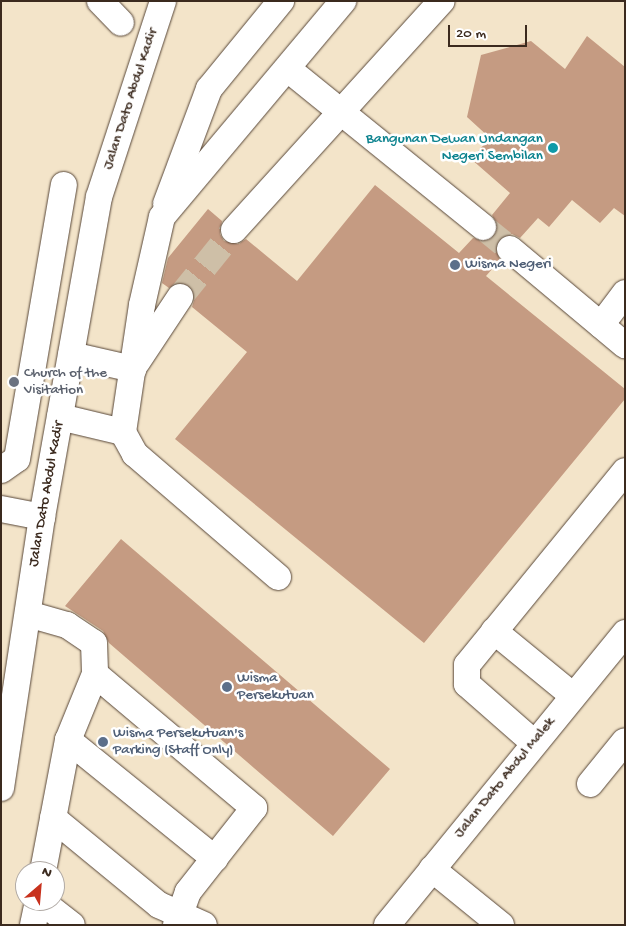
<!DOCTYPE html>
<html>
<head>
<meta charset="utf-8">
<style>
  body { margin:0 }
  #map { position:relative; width:626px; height:926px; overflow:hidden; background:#f3e4c9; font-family:"Gochi Hand",sans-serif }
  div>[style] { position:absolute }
  .building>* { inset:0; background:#c59b82 }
  .minor-tunnel>* { height:26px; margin-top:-13px; transform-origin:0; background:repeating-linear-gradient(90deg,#cebfa7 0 26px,transparent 0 39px) }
  .roads { filter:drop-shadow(0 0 1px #574638) drop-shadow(0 0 1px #574638) }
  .minor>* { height:26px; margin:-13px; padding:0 13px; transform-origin:13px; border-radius:13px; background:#fff }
  .dots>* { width:14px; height:14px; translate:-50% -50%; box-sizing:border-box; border:2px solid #fff; border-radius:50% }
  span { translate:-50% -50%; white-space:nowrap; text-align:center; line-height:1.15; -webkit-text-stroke:5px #fff; paint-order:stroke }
  .street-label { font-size:15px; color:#3b2a1e }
  .culture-label { font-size:15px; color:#0d838f }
  .right { translate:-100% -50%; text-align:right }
  .service-label { font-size:15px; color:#4e5e75 }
  .left { translate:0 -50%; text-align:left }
  .worship-label { font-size:15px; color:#5b616d }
  .frame { position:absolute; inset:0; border:2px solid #3b2a1e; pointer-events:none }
  .north { position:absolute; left:15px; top:861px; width:50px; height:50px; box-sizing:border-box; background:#fff; border:1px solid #b1aaa5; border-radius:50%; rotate:27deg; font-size:14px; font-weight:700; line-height:20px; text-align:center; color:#3b2a1e }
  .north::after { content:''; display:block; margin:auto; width:18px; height:22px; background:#c8321e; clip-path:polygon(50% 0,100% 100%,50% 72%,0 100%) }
  .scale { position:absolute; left:448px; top:25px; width:79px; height:22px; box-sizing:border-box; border:2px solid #3b2a1e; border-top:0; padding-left:6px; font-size:15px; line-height:18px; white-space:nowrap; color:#3b2a1e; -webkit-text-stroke:4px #fff; paint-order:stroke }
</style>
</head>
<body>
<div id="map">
  <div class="building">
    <div style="clip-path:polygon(587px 36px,625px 67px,625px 216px,614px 208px,600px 223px,572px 200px,549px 227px,538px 218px,520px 238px,512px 234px,499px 239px,495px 247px,500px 260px,486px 276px,625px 389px,625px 399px,424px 643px,175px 439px,247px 352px,192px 307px,195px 297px,189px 285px,180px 282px,169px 288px,162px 283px,168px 258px,208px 209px,222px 221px,220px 234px,224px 241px,238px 244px,246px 239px,297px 281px,375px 185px,459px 253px,473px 238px,489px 241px,498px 229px,492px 215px,510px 193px,471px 159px,490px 138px,467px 117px,481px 55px,531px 41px,565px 69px)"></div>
    <div style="clip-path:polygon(121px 539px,390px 769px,333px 836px,109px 643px,103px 631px,65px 606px)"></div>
  </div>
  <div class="minor-tunnel">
    <div style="left:483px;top:227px;width:35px;rotate:39deg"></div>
    <div style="left:180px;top:297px;width:86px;rotate:-51.1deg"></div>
  </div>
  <div class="roads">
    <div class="minor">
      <div style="left:100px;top:1px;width:30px;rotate:46deg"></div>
      <div style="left:288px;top:69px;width:251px;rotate:39deg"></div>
      <div style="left:166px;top:204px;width:123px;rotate:-69.5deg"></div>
      <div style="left:209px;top:89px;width:114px;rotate:-50.7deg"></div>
      <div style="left:234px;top:230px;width:309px;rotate:-47.8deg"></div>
      <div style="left:510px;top:249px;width:150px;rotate:39.9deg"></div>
      <div style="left:601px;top:325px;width:40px;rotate:-53deg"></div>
      <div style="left:71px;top:355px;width:64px;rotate:12.7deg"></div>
      <div style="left:137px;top:362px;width:78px;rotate:-56.5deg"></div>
      <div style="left:60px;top:417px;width:65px;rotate:13.4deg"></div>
      <div style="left:1px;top:470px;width:19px;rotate:-35deg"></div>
      <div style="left:17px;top:459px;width:278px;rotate:-80.3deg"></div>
      <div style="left:1px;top:509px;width:42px;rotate:11deg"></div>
      <div style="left:278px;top:577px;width:189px;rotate:-139.3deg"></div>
      <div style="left:135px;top:454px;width:25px;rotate:-119deg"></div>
      <div style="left:123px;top:432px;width:128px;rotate:-81.5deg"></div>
      <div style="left:142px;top:305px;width:90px;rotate:-77.2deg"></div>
      <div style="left:162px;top:217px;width:282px;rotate:-50deg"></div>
      <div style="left:28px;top:614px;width:41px;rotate:15.8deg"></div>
      <div style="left:67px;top:625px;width:32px;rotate:34deg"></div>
      <div style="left:94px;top:643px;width:31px;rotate:88deg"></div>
      <div style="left:95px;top:674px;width:71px;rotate:112.2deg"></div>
      <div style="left:68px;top:740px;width:133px;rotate:100.8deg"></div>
      <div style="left:494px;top:631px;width:99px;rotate:39.3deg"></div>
      <div style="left:95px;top:674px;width:208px;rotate:40.1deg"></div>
      <div style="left:254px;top:808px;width:107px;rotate:128.2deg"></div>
      <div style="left:188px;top:892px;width:35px;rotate:110deg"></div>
      <div style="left:68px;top:740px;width:189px;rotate:39deg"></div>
      <div style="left:533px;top:742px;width:88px;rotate:-138.7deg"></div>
      <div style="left:467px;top:684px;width:19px;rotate:-90deg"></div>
      <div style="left:467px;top:665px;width:250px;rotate:-50.8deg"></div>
      <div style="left:590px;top:784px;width:55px;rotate:-50.9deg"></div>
      <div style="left:1px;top:788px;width:274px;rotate:-81.4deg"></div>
      <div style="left:42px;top:517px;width:325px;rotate:-79.9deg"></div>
      <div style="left:99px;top:197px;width:206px;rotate:-71.9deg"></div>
      <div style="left:53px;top:818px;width:137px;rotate:39.4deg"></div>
      <div style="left:159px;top:905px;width:49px;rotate:24deg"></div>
      <div style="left:432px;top:869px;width:89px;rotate:39.1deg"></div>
      <div style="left:41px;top:901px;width:39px;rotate:38deg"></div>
      <div style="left:33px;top:925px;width:25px;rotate:-78deg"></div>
      <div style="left:387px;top:925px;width:377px;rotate:-50.8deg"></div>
    </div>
  </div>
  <div class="dots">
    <div style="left:553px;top:148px;background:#0f9aa8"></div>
    <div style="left:455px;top:265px;background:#5c6f8a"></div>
    <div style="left:14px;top:382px;background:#6b7280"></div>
    <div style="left:227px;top:687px;background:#5c6f8a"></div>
    <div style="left:103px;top:742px;background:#5c6f8a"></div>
  </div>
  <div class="street-label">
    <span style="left:131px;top:99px;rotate:-72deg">Jalan Dato Abdul Kadir</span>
    <span style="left:47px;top:494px;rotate:-80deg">Jalan Dato Abdul Kadir</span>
    <span style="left:505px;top:778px;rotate:-51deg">Jalan Dato Abdul Malek</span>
  </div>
  <div class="culture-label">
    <span class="right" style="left:543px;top:148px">Bangunan Dewan Undangan<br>Negeri Sembilan</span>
  </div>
  <div class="service-label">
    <span class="left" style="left:465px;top:265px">Wisma Negeri</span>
    <span class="left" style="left:237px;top:687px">Wisma<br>Persekutuan</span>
    <span class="left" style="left:113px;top:742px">Wisma Persekutuan's<br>Parking (Staff Only)</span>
  </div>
  <div class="worship-label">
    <span class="left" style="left:24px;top:382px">Church of the<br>Visitation</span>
  </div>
  <div class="frame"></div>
  <div class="north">N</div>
  <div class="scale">20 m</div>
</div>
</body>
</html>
